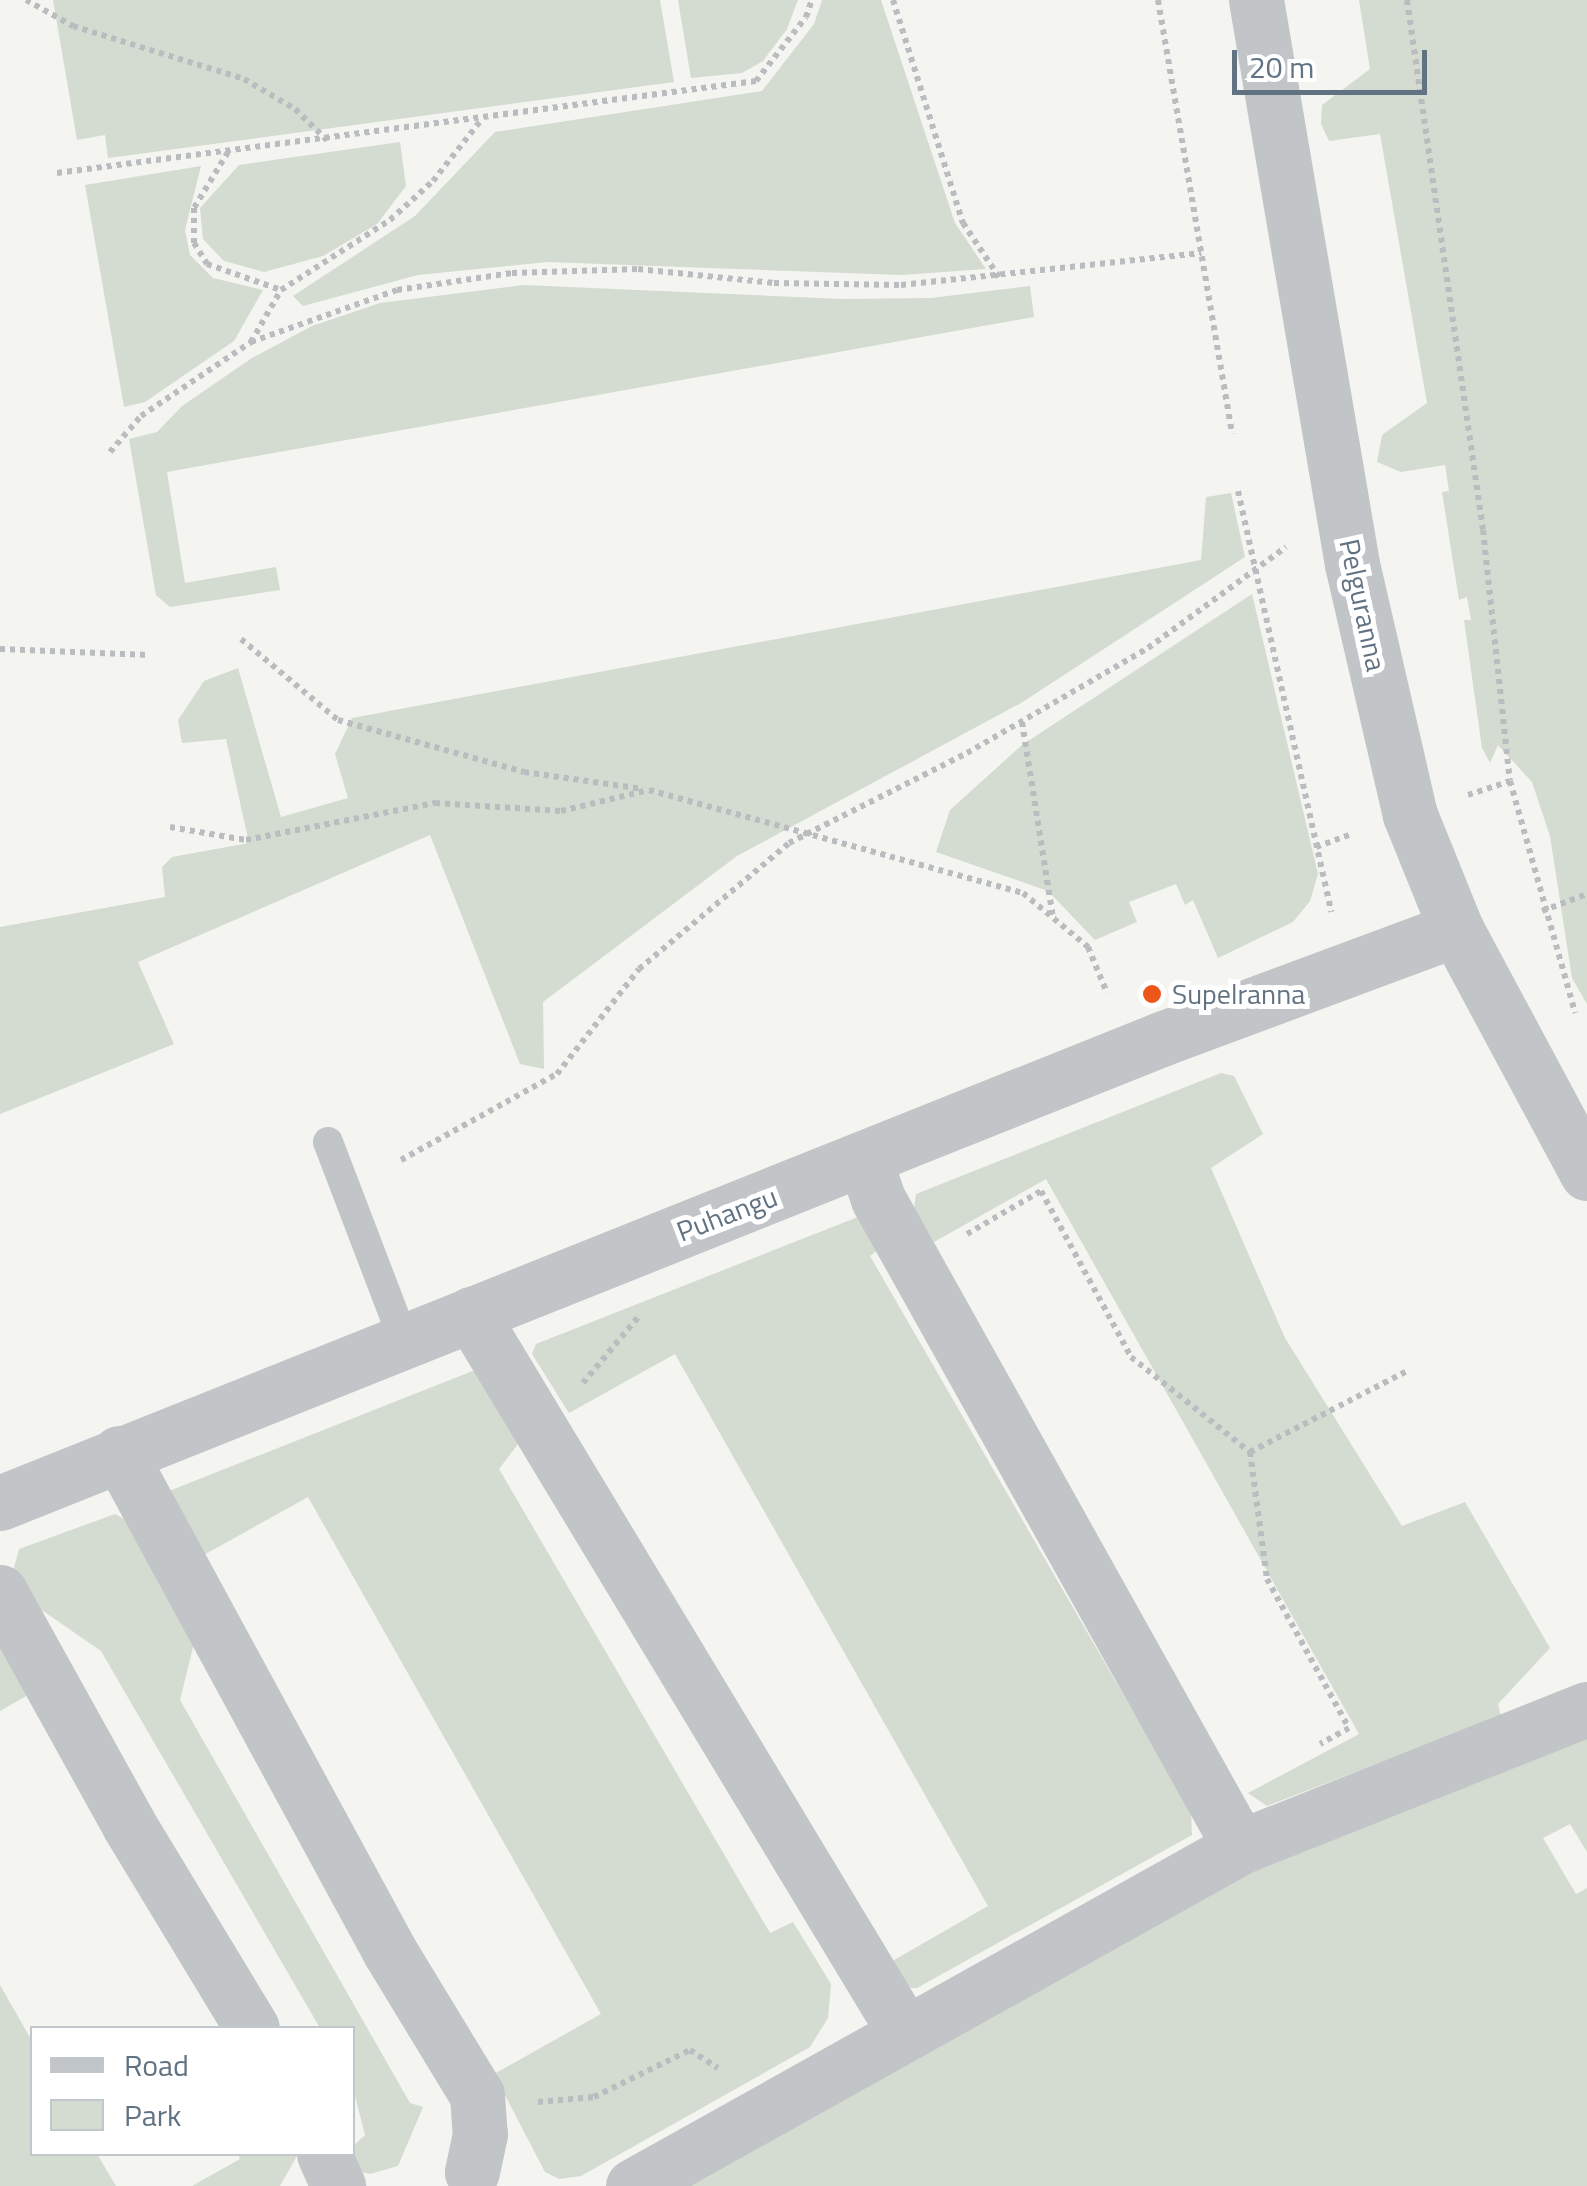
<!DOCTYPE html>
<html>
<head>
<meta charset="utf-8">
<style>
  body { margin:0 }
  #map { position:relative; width:1587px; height:2186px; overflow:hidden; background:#f4f4f0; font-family:"Titillium Web",sans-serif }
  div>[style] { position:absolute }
  .green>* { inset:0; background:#d4dbd0 }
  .path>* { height:6px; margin-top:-3px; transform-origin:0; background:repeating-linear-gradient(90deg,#babdbf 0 5px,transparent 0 10px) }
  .lane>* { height:30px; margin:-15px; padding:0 15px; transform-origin:15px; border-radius:15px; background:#c1c5c8 }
  .street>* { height:55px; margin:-27.5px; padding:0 27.5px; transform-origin:27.5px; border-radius:27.5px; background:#c1c5c8 }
  .dots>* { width:28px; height:28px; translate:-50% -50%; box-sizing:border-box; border:5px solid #fff; border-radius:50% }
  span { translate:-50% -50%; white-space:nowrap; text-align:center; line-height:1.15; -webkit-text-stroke:10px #fff; paint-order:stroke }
  .street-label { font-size:28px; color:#617282 }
  .poi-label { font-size:28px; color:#617282 }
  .left { translate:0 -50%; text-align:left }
  .legend { position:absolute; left:30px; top:2026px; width:325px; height:130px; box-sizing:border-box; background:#fff; border:2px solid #c0c7cd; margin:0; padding:12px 18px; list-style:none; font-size:30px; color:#617282 }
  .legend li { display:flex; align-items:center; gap:20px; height:50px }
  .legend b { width:50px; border:2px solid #c0c7cd }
  .scale { position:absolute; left:1232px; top:50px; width:195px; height:45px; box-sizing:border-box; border:5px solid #617282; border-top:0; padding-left:12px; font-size:30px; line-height:35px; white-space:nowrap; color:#617282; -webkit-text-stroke:8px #fff; paint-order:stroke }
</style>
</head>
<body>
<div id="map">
  <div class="green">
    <div style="clip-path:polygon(53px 0,660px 0,674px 82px,108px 158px,105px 135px,77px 140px)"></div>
    <div style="clip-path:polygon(678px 0,798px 0,787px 29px,763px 61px,742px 73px,691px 78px)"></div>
    <div style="clip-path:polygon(822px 0,881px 0,955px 223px,986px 269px,901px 275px,548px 262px,418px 275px,303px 306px,293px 296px,415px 216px,495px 132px,762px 91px,814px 24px)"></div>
    <div style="clip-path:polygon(1359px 0,1587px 0,1587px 1004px,1572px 978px,1550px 836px,1532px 782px,1498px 745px,1490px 763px,1482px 748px,1464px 620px,1471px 620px,1467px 597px,1459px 600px,1442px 492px,1449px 491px,1445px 465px,1401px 472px,1377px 462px,1382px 435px,1427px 403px,1380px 134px,1329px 141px,1321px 124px,1322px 105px,1370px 69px)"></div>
    <div style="clip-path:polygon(400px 142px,406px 186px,377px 224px,323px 256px,264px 272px,224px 261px,203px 239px,200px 208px,239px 165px)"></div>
    <div style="clip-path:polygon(201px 166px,185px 230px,190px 255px,213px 278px,263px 290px,234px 341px,145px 402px,124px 407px,85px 185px)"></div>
    <div style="clip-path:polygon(523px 285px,841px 299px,931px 298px,1030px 286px,1034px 317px,167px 472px,185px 583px,276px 567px,280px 590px,170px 607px,156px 595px,129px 439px,157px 432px,182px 406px,252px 358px,312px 326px,380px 303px)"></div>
    <div style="clip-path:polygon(1231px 493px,1245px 557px,1021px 703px,737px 856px,543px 1002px,544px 1069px,520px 1064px,430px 835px,138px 962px,174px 1044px,0 1114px,0 927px,165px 897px,162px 867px,172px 857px,249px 843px,226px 739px,182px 743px,178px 720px,204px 681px,238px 668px,281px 817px,348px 798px,335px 754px,352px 718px,1201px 560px,1206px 497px)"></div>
    <div style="clip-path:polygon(1252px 594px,1318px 874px,1310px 901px,1293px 922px,1218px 958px,1193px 900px,1185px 905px,1176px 884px,1129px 902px,1137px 922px,1095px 940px,1048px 891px,936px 852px,950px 810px,1022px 745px)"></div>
    <div style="clip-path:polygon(1221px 1073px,1234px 1076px,1263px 1134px,1211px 1168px,1285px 1338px,1402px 1526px,1465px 1502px,1550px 1648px,1498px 1704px,1501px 1716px,1267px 1806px,1248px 1793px,1359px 1734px,1046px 1179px,934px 1242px,914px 1208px,916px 1194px)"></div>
    <div style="clip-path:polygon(863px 1215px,889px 1242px,870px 1256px,1191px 1812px,1192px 1835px,917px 1988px,897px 1988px,882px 1967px,988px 1906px,675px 1354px,569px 1413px,532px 1354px,536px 1344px)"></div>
    <div style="clip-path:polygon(475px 1370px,518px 1444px,499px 1469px,770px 1933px,793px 1922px,831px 1984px,828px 2018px,810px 2047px,581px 2176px,559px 2179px,545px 2172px,494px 2074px,601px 2014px,308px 1497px,191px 1562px,169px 1491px)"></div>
    <div style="clip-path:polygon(115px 1514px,133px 1524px,195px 1639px,180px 1700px,410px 2103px,423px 2107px,398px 2166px,370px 2174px,354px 2170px,353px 2146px,365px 2135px,353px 2088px,352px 2028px,320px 2028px,101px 1651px,20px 1595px,13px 1571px,19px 1549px)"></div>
    <div style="clip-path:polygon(0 1632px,35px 1691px,0 1711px)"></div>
    <div style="clip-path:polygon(1587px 1732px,1587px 1852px,1570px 1824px,1543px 1838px,1576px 1894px,1587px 1888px,1587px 2186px,678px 2186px,1169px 1907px,1438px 1786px)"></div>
    <div style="clip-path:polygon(0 1985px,32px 2041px,32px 2154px,97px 2154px,116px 2186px,0 2186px)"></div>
    <div style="clip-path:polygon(238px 2154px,298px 2154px,280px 2186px,192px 2186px,240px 2159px)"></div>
  </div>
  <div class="path">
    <div style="left:26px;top:0;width:54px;rotate:29deg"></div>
    <div style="left:73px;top:26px;width:179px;rotate:17.2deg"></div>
    <div style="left:244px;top:79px;width:59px;rotate:30.5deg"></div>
    <div style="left:295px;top:109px;width:45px;rotate:44.1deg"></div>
    <div style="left:893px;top:0;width:234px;rotate:72.6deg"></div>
    <div style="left:963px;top:223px;width:65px;rotate:56.3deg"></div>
    <div style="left:1158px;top:0;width:440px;rotate:80.3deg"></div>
    <div style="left:1407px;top:0;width:535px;rotate:81.84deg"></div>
    <div style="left:1483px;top:530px;width:252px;rotate:83.9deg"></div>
    <div style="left:1510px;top:781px;width:241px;rotate:74.3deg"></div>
    <div style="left:228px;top:152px;width:66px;rotate:121.3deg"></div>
    <div style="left:194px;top:208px;width:35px;rotate:90deg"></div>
    <div style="left:194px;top:243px;width:25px;rotate:58deg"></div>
    <div style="left:207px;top:264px;width:78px;rotate:19.4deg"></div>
    <div style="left:57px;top:173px;width:705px;rotate:-7.5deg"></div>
    <div style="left:756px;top:81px;width:81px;rotate:-52deg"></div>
    <div style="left:806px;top:17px;width:18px;rotate:-71deg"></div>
    <div style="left:251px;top:342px;width:60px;rotate:-60deg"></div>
    <div style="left:281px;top:290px;width:130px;rotate:-32.7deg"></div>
    <div style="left:390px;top:220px;width:58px;rotate:-42.2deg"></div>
    <div style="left:433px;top:181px;width:79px;rotate:-51.7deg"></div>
    <div style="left:110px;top:452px;width:48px;rotate:-49.3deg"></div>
    <div style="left:141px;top:416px;width:133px;rotate:-33.9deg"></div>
    <div style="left:251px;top:342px;width:155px;rotate:-19.6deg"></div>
    <div style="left:397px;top:290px;width:116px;rotate:-8.4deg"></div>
    <div style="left:512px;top:273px;width:126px;rotate:-1.8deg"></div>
    <div style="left:638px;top:269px;width:137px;rotate:5.9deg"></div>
    <div style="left:774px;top:283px;width:127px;rotate:0.9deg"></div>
    <div style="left:901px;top:285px;width:302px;rotate:-6.1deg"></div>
    <div style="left:1238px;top:491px;width:431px;rotate:77.5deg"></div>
    <div style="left:241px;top:639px;width:126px;rotate:39.9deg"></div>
    <div style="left:338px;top:720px;width:193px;rotate:15.6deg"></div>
    <div style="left:524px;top:772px;width:120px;rotate:8.1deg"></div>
    <div style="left:0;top:649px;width:148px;rotate:2.3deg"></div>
    <div style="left:1022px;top:722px;width:197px;rotate:81deg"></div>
    <div style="left:1468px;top:795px;width:44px;rotate:-18.4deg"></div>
    <div style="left:170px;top:827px;width:77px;rotate:9.7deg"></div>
    <div style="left:246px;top:840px;width:193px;rotate:-11.1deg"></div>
    <div style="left:435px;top:803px;width:126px;rotate:3.6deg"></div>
    <div style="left:561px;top:811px;width:90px;rotate:-13.4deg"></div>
    <div style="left:649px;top:790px;width:388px;rotate:15.4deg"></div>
    <div style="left:1023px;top:893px;width:85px;rotate:39.7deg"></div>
    <div style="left:1088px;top:947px;width:50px;rotate:67.6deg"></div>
    <div style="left:1316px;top:847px;width:38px;rotate:-20deg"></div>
    <div style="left:1542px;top:911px;width:48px;rotate:-20.7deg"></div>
    <div style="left:401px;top:1160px;width:178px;rotate:-28.9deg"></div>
    <div style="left:557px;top:1074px;width:133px;rotate:-52deg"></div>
    <div style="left:639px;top:969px;width:196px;rotate:-40deg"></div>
    <div style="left:789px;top:843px;width:199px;rotate:-26.8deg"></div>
    <div style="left:967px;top:753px;width:209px;rotate:-30.1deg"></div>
    <div style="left:1148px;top:648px;width:171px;rotate:-36.2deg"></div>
    <div style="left:967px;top:1234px;width:86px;rotate:-30.2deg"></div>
    <div style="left:1041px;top:1191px;width:189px;rotate:61.5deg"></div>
    <div style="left:1131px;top:1357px;width:152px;rotate:38.6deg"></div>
    <div style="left:1250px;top:1452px;width:128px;rotate:82.4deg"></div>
    <div style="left:1267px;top:1579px;width:170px;rotate:61.2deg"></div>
    <div style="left:1349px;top:1728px;width:33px;rotate:151deg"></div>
    <div style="left:583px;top:1383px;width:87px;rotate:-50.1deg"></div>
    <div style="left:1250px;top:1452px;width:177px;rotate:-27.3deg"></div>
    <div style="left:538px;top:2102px;width:56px;rotate:-5.1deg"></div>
    <div style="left:594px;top:2097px;width:107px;rotate:-26.1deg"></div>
    <div style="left:690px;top:2050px;width:33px;rotate:33deg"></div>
  </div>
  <div class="lane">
    <div style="left:328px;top:1142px;width:213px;rotate:69.1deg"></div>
  </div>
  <div class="street">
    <div style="left:1256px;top:0;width:572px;rotate:80.34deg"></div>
    <div style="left:1352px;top:564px;width:258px;rotate:77deg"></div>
    <div style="left:1410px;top:815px;width:123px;rotate:68deg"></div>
    <div style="left:1456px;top:929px;width:277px;rotate:61.8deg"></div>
    <div style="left:865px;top:1160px;width:41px;rotate:71.6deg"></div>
    <div style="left:878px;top:1199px;width:742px;rotate:60.81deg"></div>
    <div style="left:471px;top:1314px;width:840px;rotate:58.88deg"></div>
    <div style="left:119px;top:1453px;width:568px;rotate:61.49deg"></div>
    <div style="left:390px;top:1952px;width:167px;rotate:58.7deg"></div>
    <div style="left:477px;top:2095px;width:39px;rotate:86deg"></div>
    <div style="left:480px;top:2134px;width:39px;rotate:102deg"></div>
    <div style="left:0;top:1503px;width:1250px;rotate:-21.78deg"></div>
    <div style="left:1161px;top:1039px;width:315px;rotate:-20.4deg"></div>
    <div style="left:0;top:1592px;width:266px;rotate:61deg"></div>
    <div style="left:129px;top:1825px;width:237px;rotate:58.8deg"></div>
    <div style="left:324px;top:2154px;width:35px;rotate:66deg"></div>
    <div style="left:633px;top:2186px;width:695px;rotate:-29.18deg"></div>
    <div style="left:1240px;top:1847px;width:373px;rotate:-21.7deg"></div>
  </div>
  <div class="dots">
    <div style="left:1152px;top:994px;background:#ec5618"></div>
  </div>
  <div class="street-label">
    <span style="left:1363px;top:605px;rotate:78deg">Pelguranna</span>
    <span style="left:727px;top:1214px;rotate:-21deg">Puhangu</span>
  </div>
  <div class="poi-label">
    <span class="left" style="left:1172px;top:994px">Supelranna</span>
  </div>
  <ul class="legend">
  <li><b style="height:12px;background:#c1c5c8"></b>Road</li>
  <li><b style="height:28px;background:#d4dbd0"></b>Park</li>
  </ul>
  <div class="scale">20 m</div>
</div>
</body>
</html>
